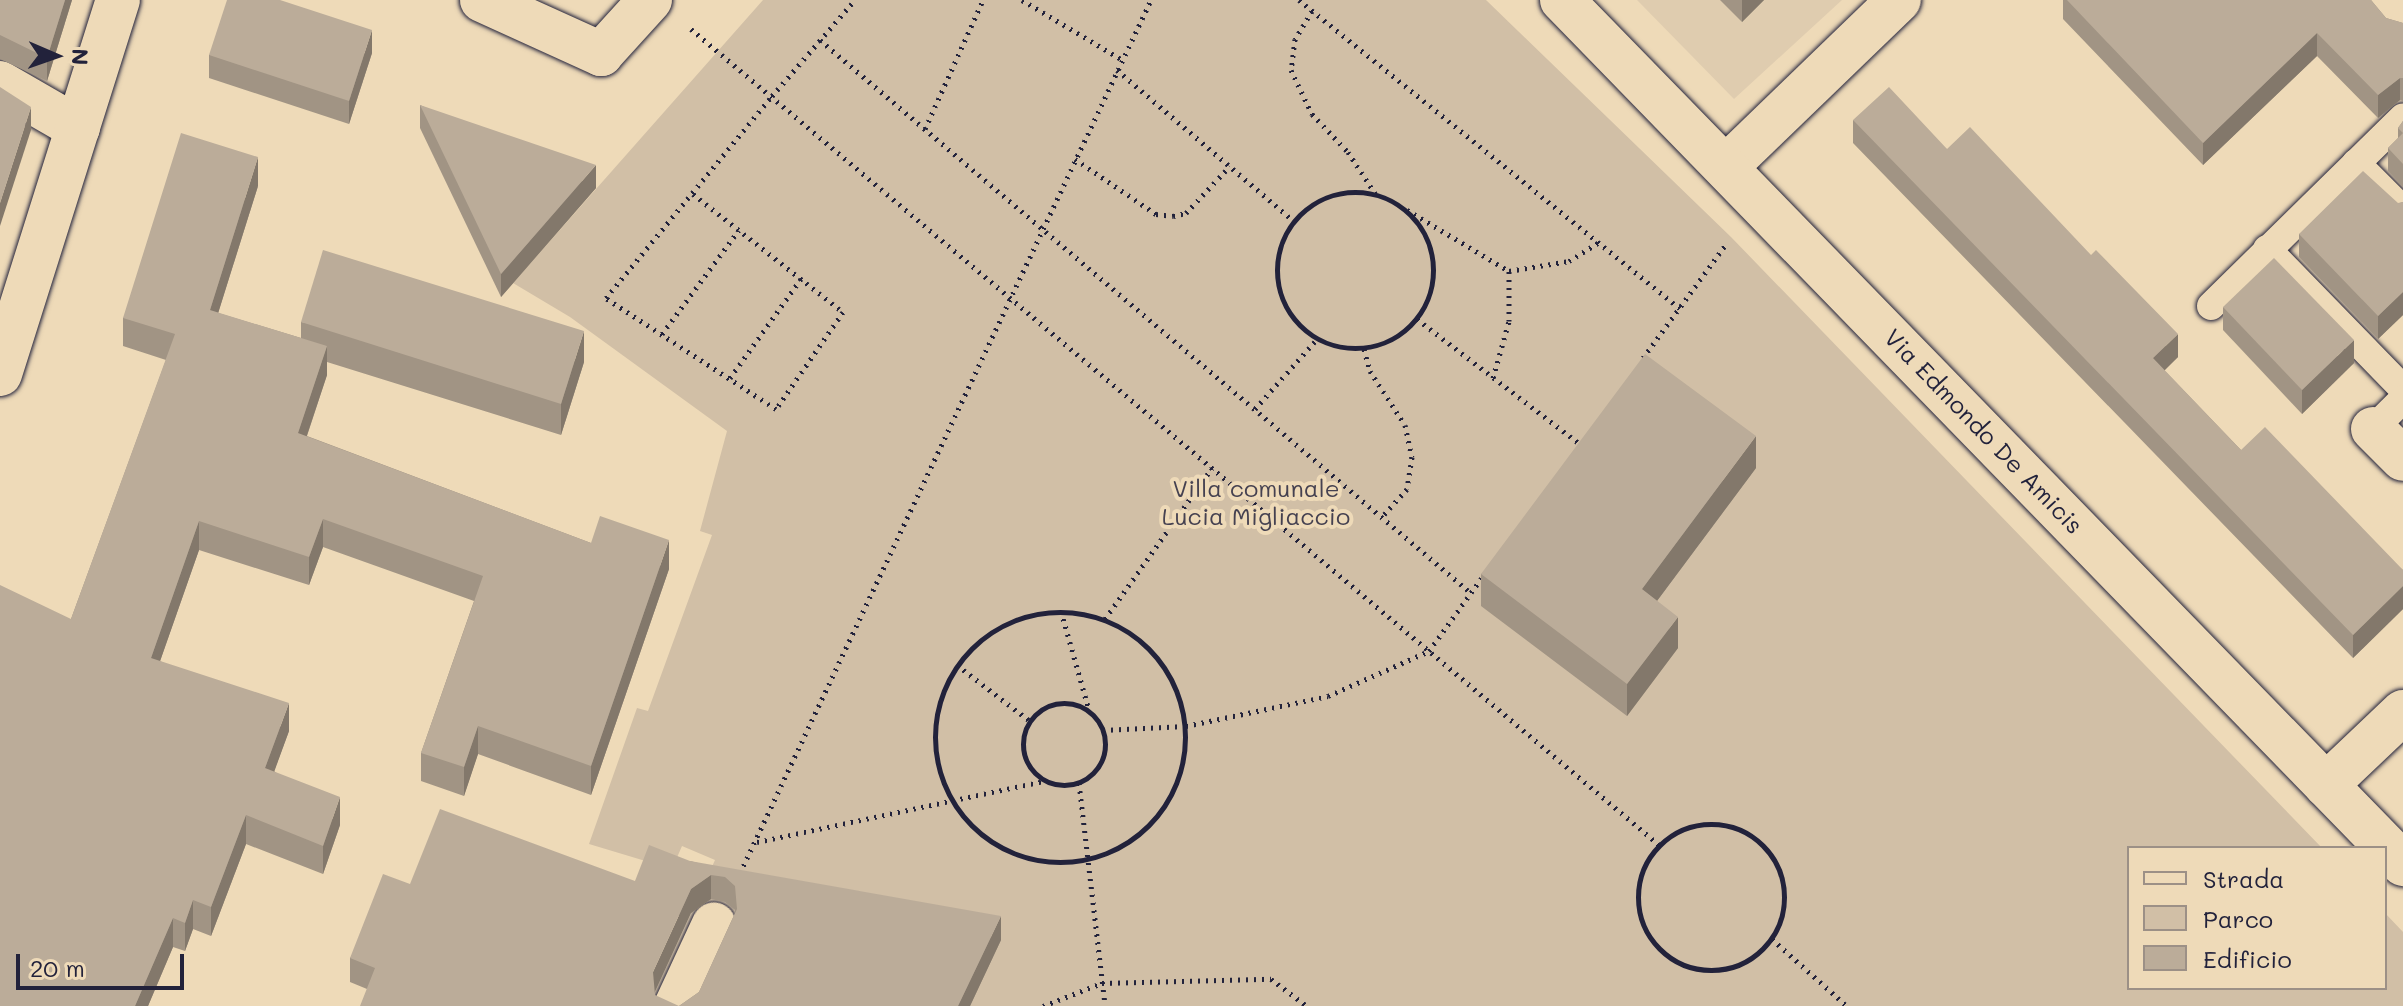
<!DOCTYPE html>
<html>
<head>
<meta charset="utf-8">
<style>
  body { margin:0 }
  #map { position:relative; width:2403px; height:1006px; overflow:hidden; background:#eedab8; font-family:Mali,sans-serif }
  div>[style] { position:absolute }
  .built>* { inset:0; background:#dfccaf }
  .green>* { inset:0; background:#d1bfa6 }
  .path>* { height:5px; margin-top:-2.5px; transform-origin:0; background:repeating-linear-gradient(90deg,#22223b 0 2px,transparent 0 8px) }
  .path>.ring { margin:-2.5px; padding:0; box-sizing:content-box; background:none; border:5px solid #22223b; border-radius:50% }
  .roads { filter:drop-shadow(0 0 2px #22223b) drop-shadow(0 0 2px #22223b) }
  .service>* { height:28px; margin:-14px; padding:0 14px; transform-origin:14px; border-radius:14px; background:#eedab8 }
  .minor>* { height:44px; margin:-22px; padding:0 22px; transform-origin:22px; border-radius:22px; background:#eedab8 }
  .tertiary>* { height:44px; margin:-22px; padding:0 22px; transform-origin:22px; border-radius:22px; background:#eedab8 }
  .secondary>* { height:44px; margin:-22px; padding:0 22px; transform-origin:22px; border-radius:22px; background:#eedab8 }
  .wall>* { inset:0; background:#a19484 }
  .shaded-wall>* { inset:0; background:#83786b }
  .building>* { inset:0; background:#bbac99 }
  span { translate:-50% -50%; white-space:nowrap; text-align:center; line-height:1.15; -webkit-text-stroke:8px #eedab8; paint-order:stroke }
  .street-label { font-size:24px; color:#22223b }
  .park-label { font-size:24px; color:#454150 }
  .legend { position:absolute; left:2127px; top:846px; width:260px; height:144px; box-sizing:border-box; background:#eedab8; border:2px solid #9c9086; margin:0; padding:10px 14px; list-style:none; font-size:24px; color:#22223b }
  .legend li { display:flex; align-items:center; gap:16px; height:40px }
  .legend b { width:40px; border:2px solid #9c9086 }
  .north { position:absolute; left:16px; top:16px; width:80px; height:80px; -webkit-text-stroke:6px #eedab8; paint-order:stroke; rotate:92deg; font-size:22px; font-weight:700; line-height:32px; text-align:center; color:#22223b }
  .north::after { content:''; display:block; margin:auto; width:28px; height:36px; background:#22223b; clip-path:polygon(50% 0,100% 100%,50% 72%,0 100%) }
  .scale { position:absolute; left:16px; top:954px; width:168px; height:36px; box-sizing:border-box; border:4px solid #22223b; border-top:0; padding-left:10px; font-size:24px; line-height:28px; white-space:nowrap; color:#22223b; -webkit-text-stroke:6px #eedab8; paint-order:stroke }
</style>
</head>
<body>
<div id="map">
  <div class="built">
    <div style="clip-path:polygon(1637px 0,1842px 0,1734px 99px)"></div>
  </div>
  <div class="green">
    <div style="clip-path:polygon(763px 0,1486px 0,1731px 237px,2322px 848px,2129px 848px,2129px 988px,2385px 988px,2385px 913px,2403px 932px,2403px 1006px,969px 1006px,764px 899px,706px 880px,715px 860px,682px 846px,672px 869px,589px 844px,637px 708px,648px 711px,712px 535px,700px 531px,727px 431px,570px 317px,513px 283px)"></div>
  </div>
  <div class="path">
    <div style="left:1022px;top:0;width:115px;rotate:30.8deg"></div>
    <div style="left:1299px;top:0;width:490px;rotate:39deg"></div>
    <div style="left:1312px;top:11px;width:33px;rotate:121deg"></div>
    <div style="left:1295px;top:39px;width:31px;rotate:97deg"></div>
    <div style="left:1291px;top:70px;width:49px;rotate:64.5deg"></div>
    <div style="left:1312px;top:114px;width:52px;rotate:46.5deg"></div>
    <div style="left:1348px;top:152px;width:51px;rotate:56.9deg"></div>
    <div style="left:691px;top:29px;width:1265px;rotate:40.12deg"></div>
    <div style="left:820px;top:40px;width:854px;rotate:40.35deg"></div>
    <div style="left:1117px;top:70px;width:233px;rotate:40.5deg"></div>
    <div style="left:925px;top:129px;width:141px;rotate:-65.8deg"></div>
    <div style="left:1075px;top:159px;width:98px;rotate:34.2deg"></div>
    <div style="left:1156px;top:214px;width:17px;rotate:7deg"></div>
    <div style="left:1173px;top:216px;width:13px;rotate:-13deg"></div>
    <div style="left:1186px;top:213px;width:64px;rotate:-46.9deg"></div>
    <div class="ring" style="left:1277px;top:192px;width:151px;height:151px"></div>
    <div style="left:693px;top:194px;width:191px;rotate:38.2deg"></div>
    <div style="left:843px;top:312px;width:118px;rotate:124.6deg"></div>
    <div style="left:776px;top:409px;width:203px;rotate:-146.9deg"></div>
    <div style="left:606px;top:298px;width:261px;rotate:-50.6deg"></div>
    <div style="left:772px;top:96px;width:127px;rotate:-49.2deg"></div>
    <div style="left:1407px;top:210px;width:119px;rotate:30.9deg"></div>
    <div style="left:1509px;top:271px;width:61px;rotate:-9.5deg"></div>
    <div style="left:1569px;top:261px;width:36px;rotate:-32deg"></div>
    <div style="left:1417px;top:319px;width:205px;rotate:37.5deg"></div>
    <div style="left:662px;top:334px;width:129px;rotate:-53.5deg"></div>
    <div style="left:1364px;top:349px;width:23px;rotate:75deg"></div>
    <div style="left:1370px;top:371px;width:64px;rotate:57.1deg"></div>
    <div style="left:1405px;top:425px;width:33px;rotate:78deg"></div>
    <div style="left:1412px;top:457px;width:32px;rotate:99deg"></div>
    <div style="left:1407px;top:489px;width:38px;rotate:132deg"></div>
    <div style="left:1643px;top:358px;width:142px;rotate:-53.9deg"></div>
    <div style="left:730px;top:378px;width:122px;rotate:-54.4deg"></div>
    <div style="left:1493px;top:378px;width:59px;rotate:-74.3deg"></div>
    <div style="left:1509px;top:321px;width:50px;rotate:-90deg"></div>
    <div style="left:1255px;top:409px;width:95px;rotate:-48.4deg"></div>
    <div style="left:1061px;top:611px;width:103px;rotate:74.2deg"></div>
    <div class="ring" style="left:935px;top:612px;width:245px;height:245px"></div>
    <div style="left:1105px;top:619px;width:185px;rotate:-54.7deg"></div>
    <div style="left:957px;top:665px;width:92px;rotate:37.5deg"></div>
    <div class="ring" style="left:1023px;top:703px;width:77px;height:77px"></div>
    <div style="left:1103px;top:730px;width:83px;rotate:-2.8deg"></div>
    <div style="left:1186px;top:726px;width:145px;rotate:-11.9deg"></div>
    <div style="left:1328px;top:696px;width:111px;rotate:-24deg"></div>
    <div style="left:1429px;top:651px;width:92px;rotate:-54.2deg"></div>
    <div style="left:1079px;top:783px;width:225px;rotate:83.3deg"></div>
    <div class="ring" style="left:1638px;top:824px;width:141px;height:141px"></div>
    <div style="left:757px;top:842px;width:293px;rotate:-12deg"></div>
    <div style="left:740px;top:873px;width:965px;rotate:-64.79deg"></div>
    <div style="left:1772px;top:939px;width:101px;rotate:41.8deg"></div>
    <div style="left:1043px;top:1006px;width:63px;rotate:-21.3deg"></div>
    <div style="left:1102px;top:983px;width:169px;rotate:-1.4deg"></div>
    <div style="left:1271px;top:979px;width:45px;rotate:36.9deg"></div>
  </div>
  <div class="roads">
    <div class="service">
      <div style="left:2356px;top:163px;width:66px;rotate:45deg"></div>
      <div style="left:2267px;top:249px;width:195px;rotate:45.8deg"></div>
      <div style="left:2211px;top:306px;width:269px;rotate:-44.5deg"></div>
      <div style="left:2373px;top:429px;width:42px;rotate:-45deg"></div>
    </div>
    <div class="minor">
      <div style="left:482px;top:0;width:131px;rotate:24.4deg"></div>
      <div style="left:601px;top:54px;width:73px;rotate:-47.8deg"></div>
      <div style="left:2381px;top:0;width:32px;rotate:46deg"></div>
      <div style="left:0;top:83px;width:90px;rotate:30deg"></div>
      <div style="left:1727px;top:166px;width:239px;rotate:-44deg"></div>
      <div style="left:2373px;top:429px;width:42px;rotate:45deg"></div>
      <div style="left:2326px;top:785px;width:106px;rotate:-43.5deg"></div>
      <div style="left:676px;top:1006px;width:90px;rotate:-65.1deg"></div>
    </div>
    <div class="tertiary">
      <div style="left:0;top:374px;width:392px;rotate:-72.5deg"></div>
    </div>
    <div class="secondary">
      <div style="left:1562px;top:0;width:1206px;rotate:45.77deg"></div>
    </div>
  </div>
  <div class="wall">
    <div style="clip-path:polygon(0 0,72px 0,47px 81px,0 59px)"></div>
    <div style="clip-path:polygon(1720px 0,1764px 0,1742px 22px)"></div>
    <div style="clip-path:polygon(2063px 0,2371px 0,2386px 18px,2403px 23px,2403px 101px,2400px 100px,2378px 118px,2317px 56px,2203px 165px,2063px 19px)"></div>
    <div style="clip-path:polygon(372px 53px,349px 124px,209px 78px,209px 55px)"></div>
    <div style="clip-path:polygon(420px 105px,596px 188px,501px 297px,420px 128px)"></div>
    <div style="clip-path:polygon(1853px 120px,1947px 149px,2178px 357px,2164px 370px,2241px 450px,2403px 570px,2403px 609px,2353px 658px,1853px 143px)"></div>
    <div style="clip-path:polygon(2403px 121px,2403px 187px,2388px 171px,2388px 148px,2398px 138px,2398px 128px)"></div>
    <div style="clip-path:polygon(258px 186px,218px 313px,301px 338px,301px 322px,584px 362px,561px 435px,327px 362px,327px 375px,307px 436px,591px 543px,669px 569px,591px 795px,478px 754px,464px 796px,421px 781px,421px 753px,474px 601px,323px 547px,309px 585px,199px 550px,160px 661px,289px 731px,274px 771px,340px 825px,323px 874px,246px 844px,211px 936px,193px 929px,185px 951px,173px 947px,148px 1006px,0 1006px,71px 619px,166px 360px,123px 346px,123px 318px)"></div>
    <div style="clip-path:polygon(2403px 202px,2403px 315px,2378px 339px,2299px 257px,2299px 234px)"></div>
    <div style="clip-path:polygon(2223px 307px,2354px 363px,2302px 414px,2223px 330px)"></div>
    <div style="clip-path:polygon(1756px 468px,1657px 601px,1678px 648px,1627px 716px,1481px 606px,1481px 574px)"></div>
    <div style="clip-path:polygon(690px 861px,1001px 940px,970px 1006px,679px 1006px,699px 992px,735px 913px,735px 910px,725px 902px,711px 899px,691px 913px,367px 989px,350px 982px,350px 958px,410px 884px,635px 881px)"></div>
  </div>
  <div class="shaded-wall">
    <div style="clip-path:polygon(65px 0,72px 0,47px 81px,47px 58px)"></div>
    <div style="clip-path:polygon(1742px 0,1764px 0,1742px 22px)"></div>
    <div style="clip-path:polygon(372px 30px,372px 53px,349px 124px,349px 101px)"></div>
    <div style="clip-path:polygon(2317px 33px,2317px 56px,2203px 165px,2203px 143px)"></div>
    <div style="clip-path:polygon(2400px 78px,2400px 100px,2378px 118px,2378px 95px)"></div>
    <div style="clip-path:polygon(31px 107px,31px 130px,0 226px,0 203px)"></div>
    <div style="clip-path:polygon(258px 157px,258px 186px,210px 339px,210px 310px)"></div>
    <div style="clip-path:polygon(596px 165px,596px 188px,501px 297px,501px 274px)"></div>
    <div style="clip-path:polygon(2403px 292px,2403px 315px,2378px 339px,2378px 316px)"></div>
    <div style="clip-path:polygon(584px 331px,584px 362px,561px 435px,561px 404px)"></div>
    <div style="clip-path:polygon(2178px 334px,2178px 357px,2153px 382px,2153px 358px)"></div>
    <div style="clip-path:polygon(2354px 340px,2354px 363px,2302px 414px,2302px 390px)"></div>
    <div style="clip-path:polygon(327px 346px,327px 375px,298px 462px,298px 433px)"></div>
    <div style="clip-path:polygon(1756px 436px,1756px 468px,1642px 621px,1642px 589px)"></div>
    <div style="clip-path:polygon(323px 519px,323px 547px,309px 585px,309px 557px)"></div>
    <div style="clip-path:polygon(199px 521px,199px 550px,151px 687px,151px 658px)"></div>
    <div style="clip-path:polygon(669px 540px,669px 569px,591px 795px,591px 766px)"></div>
    <div style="clip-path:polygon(2403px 586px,2403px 609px,2353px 658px,2353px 635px)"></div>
    <div style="clip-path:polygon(1678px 617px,1678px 648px,1627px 716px,1627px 684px)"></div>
    <div style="clip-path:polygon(289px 703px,289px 731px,265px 797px,265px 768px)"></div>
    <div style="clip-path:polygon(478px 726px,478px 754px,464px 796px,464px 767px)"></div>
    <div style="clip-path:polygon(340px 797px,340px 825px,323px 874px,323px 846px)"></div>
    <div style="clip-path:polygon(246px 815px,246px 844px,211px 936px,211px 907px)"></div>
    <div style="clip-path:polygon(711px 875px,711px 899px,691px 913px,653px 996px,653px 972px,691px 889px)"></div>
    <div style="clip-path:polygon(193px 900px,193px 929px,185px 951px,185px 923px)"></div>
    <div style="clip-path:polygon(1001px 916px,1001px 940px,970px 1006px,958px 1006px)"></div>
    <div style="clip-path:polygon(173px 918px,173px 947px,148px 1006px,135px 1006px)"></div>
  </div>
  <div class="building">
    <div style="clip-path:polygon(0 0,65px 0,47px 58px,0 35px)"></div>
    <div style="clip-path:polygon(227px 0,280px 0,372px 30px,349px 101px,209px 55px)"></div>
    <div style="clip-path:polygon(2067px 0,2371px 0,2386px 18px,2403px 23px,2403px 78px,2400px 78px,2378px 95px,2317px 33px,2203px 143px)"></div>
    <div style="clip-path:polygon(0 87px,31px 107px,0 203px)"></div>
    <div style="clip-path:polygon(1889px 87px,1947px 149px,1970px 127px,2091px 255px,2096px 250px,2178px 334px,2153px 358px,2241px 450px,2265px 427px,2403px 570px,2403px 586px,2353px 635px,1853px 120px)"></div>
    <div style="clip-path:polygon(420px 105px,596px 165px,501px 274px)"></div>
    <div style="clip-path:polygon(2403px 121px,2403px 164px,2388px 148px,2403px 133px,2398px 128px)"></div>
    <div style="clip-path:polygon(181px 133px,258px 157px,210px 310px,327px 346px,298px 433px,591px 543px,600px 516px,669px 540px,591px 766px,478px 726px,464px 767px,421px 753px,483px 576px,323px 519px,309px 557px,199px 521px,151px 658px,289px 703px,265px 768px,340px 797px,323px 846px,246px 815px,211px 907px,193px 900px,185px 923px,173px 918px,135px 1006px,0 1006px,0 585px,71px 619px,175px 334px,123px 318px)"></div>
    <div style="clip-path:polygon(2363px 171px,2398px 203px,2403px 202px,2403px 292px,2378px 316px,2299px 234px)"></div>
    <div style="clip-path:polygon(323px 250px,584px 331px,561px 404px,301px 322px)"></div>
    <div style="clip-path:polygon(2274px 258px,2354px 340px,2302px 390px,2223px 307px)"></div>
    <div style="clip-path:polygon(1645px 354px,1756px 436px,1642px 589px,1678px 617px,1627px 684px,1481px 574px)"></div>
    <div style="clip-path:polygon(440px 809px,635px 881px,649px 845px,690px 861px,1001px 916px,958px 1006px,679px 1006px,699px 992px,737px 909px,735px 886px,725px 877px,711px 875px,691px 889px,653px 972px,655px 995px,679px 1006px,360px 1006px,375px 968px,350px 958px,383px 874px,410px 884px)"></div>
  </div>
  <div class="street-label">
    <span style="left:1984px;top:431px;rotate:46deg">Via Edmondo De Amicis</span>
  </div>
  <div class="park-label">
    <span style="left:1256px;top:502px">Villa comunale<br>Lucia Migliaccio</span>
  </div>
  <ul class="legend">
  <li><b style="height:10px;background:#eedab8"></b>Strada</li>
  <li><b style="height:22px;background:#d1bfa6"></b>Parco</li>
  <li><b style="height:22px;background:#bbac99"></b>Edificio</li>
  </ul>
  <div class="north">N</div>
  <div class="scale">20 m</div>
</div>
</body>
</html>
